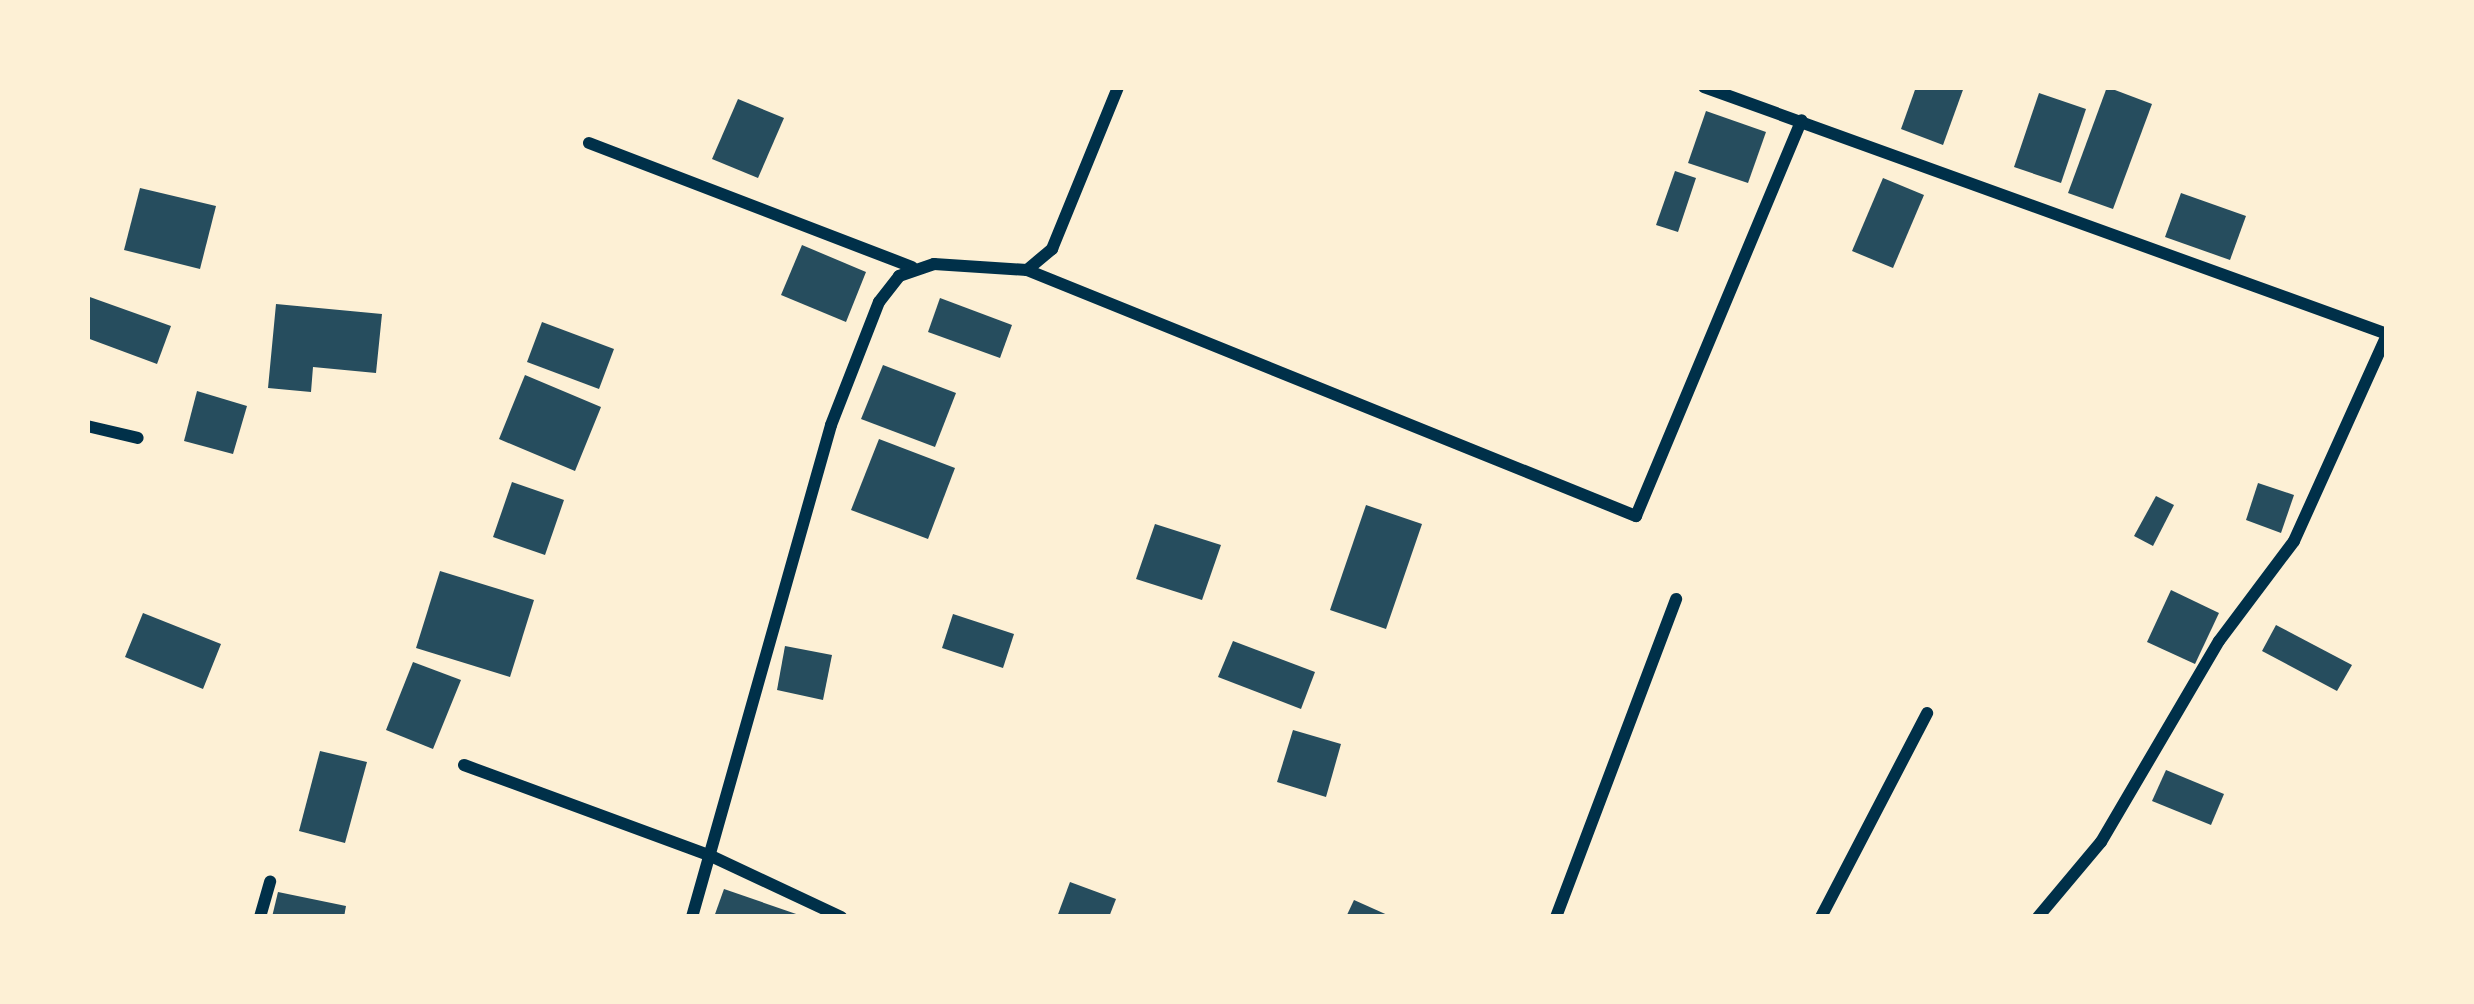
<!DOCTYPE html>
<html>
<head>
<meta charset="utf-8">
<style>
  body { margin:0 }
  #map { position:relative; width:2474px; height:1004px; overflow:hidden; background:#fdf0d5; font-family:"Times New Roman",serif }
  div>[style] { position:absolute }
  .building>* { inset:0; background:#264d5e }
  .minor>* { height:12px; margin:-6px; padding:0 6px; transform-origin:6px; border-radius:6px; background:#003049 }
  span { translate:-50% -50%; white-space:nowrap; text-align:center; line-height:1.15; -webkit-text-stroke:9px #fdf0d5; paint-order:stroke }
  .frame { position:absolute; inset:0; border:90px solid #fdf0d5; pointer-events:none }
</style>
</head>
<body>
<div id="map">
  <div class="building">
    <div style="clip-path:polygon(1916px 87px,1964px 87px,1943px 145px,1901px 129px)"></div>
    <div style="clip-path:polygon(2107px 87px,2152px 104px,2113px 209px,2068px 193px)"></div>
    <div style="clip-path:polygon(2039px 93px,2086px 109px,2061px 183px,2014px 167px)"></div>
    <div style="clip-path:polygon(738px 99px,784px 118px,758px 178px,712px 159px)"></div>
    <div style="clip-path:polygon(1706px 111px,1766px 132px,1748px 183px,1688px 163px)"></div>
    <div style="clip-path:polygon(1675px 171px,1696px 178px,1678px 232px,1656px 225px)"></div>
    <div style="clip-path:polygon(1883px 178px,1924px 195px,1893px 268px,1852px 251px)"></div>
    <div style="clip-path:polygon(140px 188px,216px 206px,200px 269px,124px 250px)"></div>
    <div style="clip-path:polygon(2181px 193px,2246px 216px,2230px 260px,2165px 237px)"></div>
    <div style="clip-path:polygon(802px 245px,866px 272px,846px 322px,781px 295px)"></div>
    <div style="clip-path:polygon(87px 296px,171px 326px,157px 364px,87px 338px)"></div>
    <div style="clip-path:polygon(940px 298px,1012px 325px,1000px 358px,928px 332px)"></div>
    <div style="clip-path:polygon(276px 304px,382px 314px,376px 373px,313px 367px,311px 392px,268px 388px)"></div>
    <div style="clip-path:polygon(542px 322px,614px 349px,599px 389px,527px 362px)"></div>
    <div style="clip-path:polygon(883px 365px,956px 393px,935px 447px,861px 419px)"></div>
    <div style="clip-path:polygon(525px 375px,601px 407px,575px 471px,499px 439px)"></div>
    <div style="clip-path:polygon(197px 391px,247px 406px,233px 454px,184px 441px)"></div>
    <div style="clip-path:polygon(879px 439px,955px 468px,928px 539px,851px 510px)"></div>
    <div style="clip-path:polygon(512px 482px,564px 500px,545px 555px,493px 537px)"></div>
    <div style="clip-path:polygon(2258px 483px,2294px 495px,2281px 533px,2246px 520px)"></div>
    <div style="clip-path:polygon(2156px 496px,2174px 505px,2153px 546px,2134px 536px)"></div>
    <div style="clip-path:polygon(1366px 505px,1422px 524px,1386px 629px,1330px 610px)"></div>
    <div style="clip-path:polygon(1155px 524px,1221px 545px,1202px 600px,1136px 579px)"></div>
    <div style="clip-path:polygon(440px 571px,534px 600px,510px 677px,416px 648px)"></div>
    <div style="clip-path:polygon(2171px 590px,2219px 613px,2195px 664px,2147px 642px)"></div>
    <div style="clip-path:polygon(143px 613px,221px 644px,203px 689px,125px 657px)"></div>
    <div style="clip-path:polygon(953px 614px,1014px 634px,1003px 668px,942px 648px)"></div>
    <div style="clip-path:polygon(2276px 625px,2352px 665px,2337px 691px,2262px 651px)"></div>
    <div style="clip-path:polygon(1233px 641px,1315px 672px,1301px 709px,1218px 677px)"></div>
    <div style="clip-path:polygon(785px 646px,832px 655px,823px 700px,777px 690px)"></div>
    <div style="clip-path:polygon(413px 662px,461px 680px,433px 749px,386px 730px)"></div>
    <div style="clip-path:polygon(1293px 730px,1341px 744px,1326px 797px,1277px 782px)"></div>
    <div style="clip-path:polygon(320px 751px,367px 762px,345px 843px,299px 831px)"></div>
    <div style="clip-path:polygon(2166px 770px,2224px 794px,2211px 825px,2152px 801px)"></div>
    <div style="clip-path:polygon(1070px 882px,1116px 899px,1109px 917px,1057px 917px)"></div>
    <div style="clip-path:polygon(724px 889px,802px 916px,802px 917px,714px 917px)"></div>
    <div style="clip-path:polygon(278px 892px,346px 906px,344px 917px,272px 917px)"></div>
    <div style="clip-path:polygon(1354px 900px,1392px 917px,1346px 917px)"></div>
  </div>
  <div class="minor">
    <div style="left:1704px;top:87px;width:726px;rotate:19.88deg"></div>
    <div style="left:589px;top:143px;width:346px;rotate:21deg"></div>
    <div style="left:1027px;top:270px;width:33px;rotate:-40deg"></div>
    <div style="left:1052px;top:249px;width:175px;rotate:-67.8deg"></div>
    <div style="left:87px;top:426px;width:52px;rotate:13.2deg"></div>
    <div style="left:464px;top:765px;width:263px;rotate:20.2deg"></div>
    <div style="left:711px;top:856px;width:144px;rotate:25.1deg"></div>
    <div style="left:260px;top:917px;width:37px;rotate:-74deg"></div>
    <div style="left:692px;top:917px;width:511px;rotate:-74.22deg"></div>
    <div style="left:831px;top:425px;width:132px;rotate:-68.7deg"></div>
    <div style="left:879px;top:302px;width:33px;rotate:-52deg"></div>
    <div style="left:899px;top:276px;width:37px;rotate:-19deg"></div>
    <div style="left:934px;top:264px;width:93px;rotate:3.7deg"></div>
    <div style="left:1027px;top:270px;width:657px;rotate:22deg"></div>
    <div style="left:1636px;top:516px;width:429px;rotate:-67.3deg"></div>
    <div style="left:1556px;top:917px;width:340px;rotate:-69.3deg"></div>
    <div style="left:1821px;top:917px;width:230px;rotate:-62.5deg"></div>
    <div style="left:2038px;top:917px;width:98px;rotate:-50deg"></div>
    <div style="left:2101px;top:842px;width:233px;rotate:-59.6deg"></div>
    <div style="left:2219px;top:641px;width:125px;rotate:-53.1deg"></div>
    <div style="left:2294px;top:541px;width:226px;rotate:-65.7deg"></div>
  </div>
  <div class="frame"></div>
</div>
</body>
</html>
